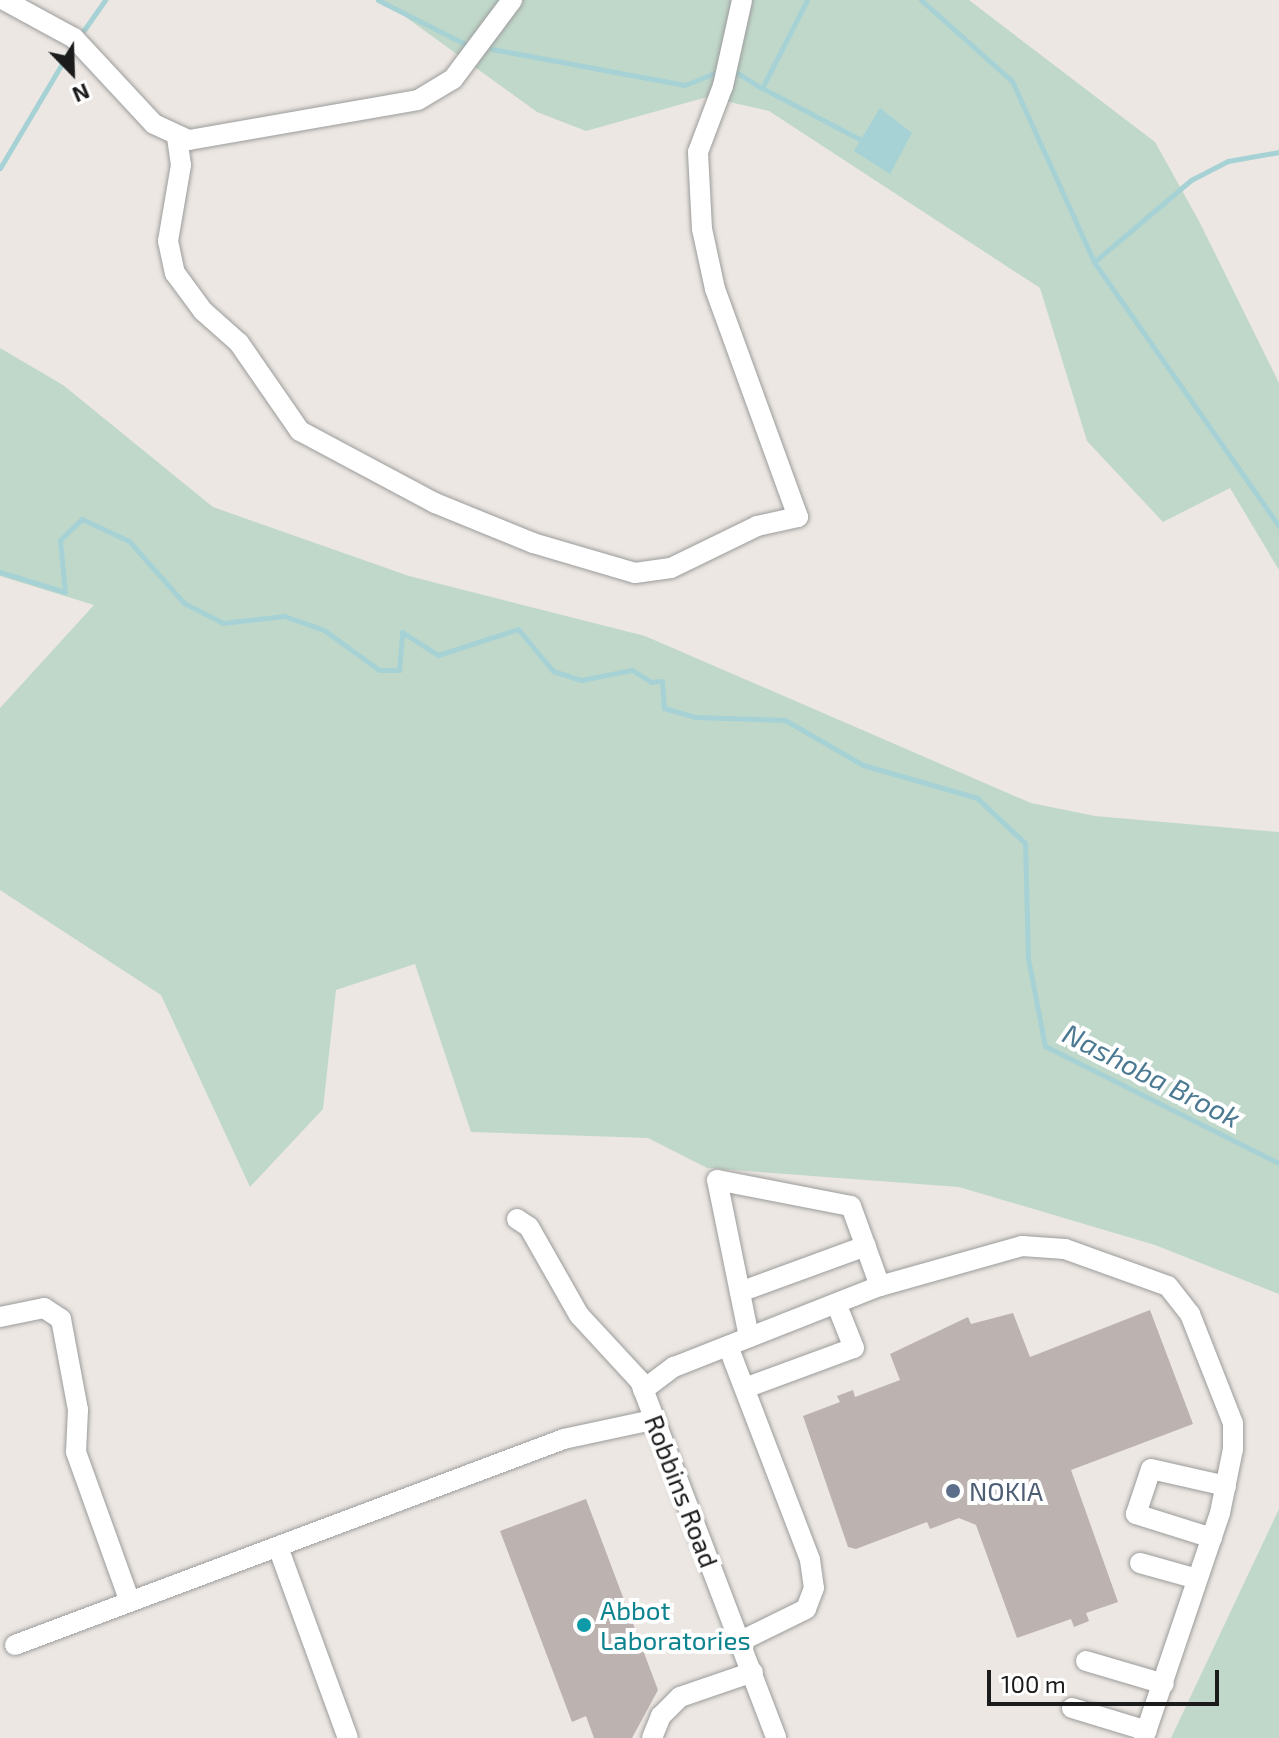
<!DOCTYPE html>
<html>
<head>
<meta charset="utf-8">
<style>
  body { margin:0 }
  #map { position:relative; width:1279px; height:1738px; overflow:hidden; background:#ece7e2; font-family:"Exo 2",sans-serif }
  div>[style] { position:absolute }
  .wetland>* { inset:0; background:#c0d8ca }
  .water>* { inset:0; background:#a6d2d5 }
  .stream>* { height:5px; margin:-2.5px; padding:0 2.5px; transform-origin:2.5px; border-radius:2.5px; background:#a6d2d5 }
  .building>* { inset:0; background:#bcb2af }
  .roads { filter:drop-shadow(0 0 2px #9c9c9c) drop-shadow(0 0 2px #9c9c9c) }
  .minor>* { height:20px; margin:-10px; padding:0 10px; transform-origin:10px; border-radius:10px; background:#fff }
  .dots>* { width:22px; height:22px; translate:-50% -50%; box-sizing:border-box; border:4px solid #fff; border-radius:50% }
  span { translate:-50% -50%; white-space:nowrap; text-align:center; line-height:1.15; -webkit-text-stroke:8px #fff; paint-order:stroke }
  .street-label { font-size:26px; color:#1b1b1b }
  .service-label { font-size:26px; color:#4e5e75 }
  .left { translate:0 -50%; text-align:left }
  .culture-label { font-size:26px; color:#0d838f }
  .water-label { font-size:28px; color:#4c7992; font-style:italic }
  .north { position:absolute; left:32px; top:32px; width:80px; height:80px; -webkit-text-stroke:6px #fff; paint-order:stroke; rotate:157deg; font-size:22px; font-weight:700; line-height:32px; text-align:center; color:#1b1b1b }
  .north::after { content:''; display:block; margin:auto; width:28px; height:36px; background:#1b1b1b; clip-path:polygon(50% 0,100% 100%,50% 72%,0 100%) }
  .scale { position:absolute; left:987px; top:1670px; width:232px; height:36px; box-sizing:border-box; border:4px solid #1b1b1b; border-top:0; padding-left:10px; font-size:24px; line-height:28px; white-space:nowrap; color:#1b1b1b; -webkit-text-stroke:6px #fff; paint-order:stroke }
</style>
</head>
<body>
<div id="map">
  <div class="wetland">
    <div style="clip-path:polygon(382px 0,969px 0,1155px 142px,1199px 221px,1279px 383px,1279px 570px,1230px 488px,1163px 522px,1087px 441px,1040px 288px,769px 111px,707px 97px,586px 131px,537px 112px)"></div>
    <div style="clip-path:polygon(0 348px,63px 385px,213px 507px,409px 576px,645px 636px,1031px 803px,1095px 816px,1279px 832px,1279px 1294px,1155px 1245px,959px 1187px,707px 1168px,648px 1138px,471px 1132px,415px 964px,336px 990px,323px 1109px,250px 1187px,161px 995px,0 890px,0 708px,94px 605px,0 576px)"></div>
    <div style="clip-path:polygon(1279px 1509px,1279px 1738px,1171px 1738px)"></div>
  </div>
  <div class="water">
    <div style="clip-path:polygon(880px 108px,912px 133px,890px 174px,854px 151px)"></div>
  </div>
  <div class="stream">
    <div style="left:378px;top:0;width:97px;rotate:26.8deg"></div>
    <div style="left:921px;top:0;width:122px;rotate:41.7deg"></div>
    <div style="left:1012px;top:81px;width:199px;rotate:65.6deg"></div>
    <div style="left:1094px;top:262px;width:322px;rotate:55deg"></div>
    <div style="left:84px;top:30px;width:37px;rotate:-55deg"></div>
    <div style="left:492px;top:49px;width:196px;rotate:10.6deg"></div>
    <div style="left:685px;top:85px;width:40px;rotate:-22deg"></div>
    <div style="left:731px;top:69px;width:36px;rotate:32deg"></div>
    <div style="left:762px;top:88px;width:99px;rotate:-62.9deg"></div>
    <div style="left:762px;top:88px;width:112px;rotate:27.7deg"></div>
    <div style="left:0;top:168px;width:135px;rotate:-59.3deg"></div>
    <div style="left:1094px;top:262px;width:127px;rotate:-40.2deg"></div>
    <div style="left:1191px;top:180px;width:42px;rotate:-27.2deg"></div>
    <div style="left:1228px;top:161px;width:52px;rotate:-10deg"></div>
    <div style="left:0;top:572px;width:68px;rotate:17.1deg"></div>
    <div style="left:65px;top:592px;width:52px;rotate:-95.5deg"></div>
    <div style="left:60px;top:540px;width:30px;rotate:-44deg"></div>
    <div style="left:82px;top:519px;width:52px;rotate:25.1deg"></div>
    <div style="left:129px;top:541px;width:83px;rotate:48.4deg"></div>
    <div style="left:184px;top:603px;width:44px;rotate:27.1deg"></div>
    <div style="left:223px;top:623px;width:61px;rotate:-6.5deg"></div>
    <div style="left:284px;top:616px;width:42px;rotate:19.3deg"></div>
    <div style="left:324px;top:630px;width:68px;rotate:36deg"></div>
    <div style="left:379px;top:670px;width:20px"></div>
    <div style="left:399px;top:670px;width:38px;rotate:-85deg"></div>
    <div style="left:402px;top:632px;width:43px;rotate:32.6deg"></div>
    <div style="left:438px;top:655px;width:84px;rotate:-18deg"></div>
    <div style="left:518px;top:629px;width:55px;rotate:50.2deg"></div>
    <div style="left:553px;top:671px;width:29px;rotate:18deg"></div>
    <div style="left:581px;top:680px;width:52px;rotate:-11.1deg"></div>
    <div style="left:632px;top:670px;width:22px;rotate:32deg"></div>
    <div style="left:651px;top:682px;width:11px;rotate:-5deg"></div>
    <div style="left:662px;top:681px;width:27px;rotate:86deg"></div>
    <div style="left:664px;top:708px;width:32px;rotate:16deg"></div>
    <div style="left:695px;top:717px;width:90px;rotate:1.9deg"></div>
    <div style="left:785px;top:720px;width:90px;rotate:30deg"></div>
    <div style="left:863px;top:765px;width:119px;rotate:16.1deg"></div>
    <div style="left:977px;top:798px;width:66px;rotate:43.2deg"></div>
    <div style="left:1025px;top:843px;width:115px;rotate:88.5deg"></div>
    <div style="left:1028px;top:958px;width:90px;rotate:79.1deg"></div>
    <div style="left:1045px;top:1046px;width:262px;rotate:26.6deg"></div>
  </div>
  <div class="building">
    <div style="clip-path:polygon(1150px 1310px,1193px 1424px,1071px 1470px,1118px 1602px,1086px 1613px,1089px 1621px,1074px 1627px,1071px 1619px,1017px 1638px,976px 1525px,959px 1518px,930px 1529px,927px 1522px,856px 1549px,848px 1547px,803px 1416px,840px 1402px,837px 1396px,853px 1390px,855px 1397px,900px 1380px,890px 1354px,968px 1317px,971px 1324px,1013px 1313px,1030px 1357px)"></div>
    <div style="clip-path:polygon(586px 1499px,658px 1690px,632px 1738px,594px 1738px,586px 1716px,572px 1722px,500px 1531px)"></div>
  </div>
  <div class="roads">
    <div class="minor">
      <div style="left:4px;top:0;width:80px;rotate:28.5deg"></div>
      <div style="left:74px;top:38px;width:117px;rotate:47.1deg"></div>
      <div style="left:154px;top:124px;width:38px;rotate:25deg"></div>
      <div style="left:189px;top:140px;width:232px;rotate:-9.9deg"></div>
      <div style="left:418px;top:100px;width:41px;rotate:-31deg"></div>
      <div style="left:453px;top:79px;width:99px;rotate:-53.2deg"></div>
      <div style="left:177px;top:137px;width:28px;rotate:82deg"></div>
      <div style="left:181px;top:165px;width:77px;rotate:99.7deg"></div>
      <div style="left:168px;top:241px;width:33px;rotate:78deg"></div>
      <div style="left:175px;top:273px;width:47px;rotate:53.6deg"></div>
      <div style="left:203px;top:311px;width:48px;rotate:41.6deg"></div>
      <div style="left:239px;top:343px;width:107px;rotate:55.3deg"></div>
      <div style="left:300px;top:431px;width:153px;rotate:28.1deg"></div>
      <div style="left:435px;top:503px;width:106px;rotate:22.2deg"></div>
      <div style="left:533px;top:543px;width:106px;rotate:16.4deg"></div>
      <div style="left:635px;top:573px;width:36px;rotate:-8deg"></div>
      <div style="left:671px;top:568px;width:96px;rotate:-26deg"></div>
      <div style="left:757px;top:526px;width:42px;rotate:-12.4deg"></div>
      <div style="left:798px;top:517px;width:243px;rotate:-110deg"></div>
      <div style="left:715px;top:289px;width:61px;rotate:-102.2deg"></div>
      <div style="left:702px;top:229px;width:77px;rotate:-93deg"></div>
      <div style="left:698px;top:152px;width:71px;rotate:-69.3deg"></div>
      <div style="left:723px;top:86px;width:88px;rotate:-77.5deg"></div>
      <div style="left:517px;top:1219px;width:14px;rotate:34deg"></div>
      <div style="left:529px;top:1227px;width:101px;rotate:60.4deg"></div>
      <div style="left:579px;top:1315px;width:90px;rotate:47.3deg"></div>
      <div style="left:640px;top:1381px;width:382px;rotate:69.1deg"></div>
      <div style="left:740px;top:1292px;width:134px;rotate:-20.1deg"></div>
      <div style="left:0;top:1317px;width:45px;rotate:-11.6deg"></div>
      <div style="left:44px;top:1308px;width:20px;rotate:33deg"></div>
      <div style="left:61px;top:1319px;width:93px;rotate:79.4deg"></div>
      <div style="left:78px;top:1410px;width:42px;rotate:92.7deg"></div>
      <div style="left:76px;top:1452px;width:159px;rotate:70.2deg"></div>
      <div style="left:749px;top:1337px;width:160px;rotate:-101.5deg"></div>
      <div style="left:717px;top:1180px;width:136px;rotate:11deg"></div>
      <div style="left:851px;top:1206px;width:85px;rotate:70.1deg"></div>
      <div style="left:728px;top:1346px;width:229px;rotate:69deg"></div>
      <div style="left:810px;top:1560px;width:28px;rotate:82deg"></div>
      <div style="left:814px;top:1588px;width:22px;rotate:111deg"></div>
      <div style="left:806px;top:1609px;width:72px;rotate:153.8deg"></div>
      <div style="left:745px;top:1388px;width:116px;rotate:-20.2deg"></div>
      <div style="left:854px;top:1348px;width:48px;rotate:-111.8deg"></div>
      <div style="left:643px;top:1390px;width:39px;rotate:-37deg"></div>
      <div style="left:674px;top:1367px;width:221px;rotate:-21.5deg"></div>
      <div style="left:880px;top:1286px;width:148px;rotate:-15.7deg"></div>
      <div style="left:1022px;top:1246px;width:43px;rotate:4deg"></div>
      <div style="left:1065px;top:1249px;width:109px;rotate:19.8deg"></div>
      <div style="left:1168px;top:1286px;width:36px;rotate:52deg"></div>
      <div style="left:1190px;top:1314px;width:117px;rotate:68.5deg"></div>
      <div style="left:1233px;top:1423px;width:26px;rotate:90deg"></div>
      <div style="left:1233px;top:1449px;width:65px;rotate:101.5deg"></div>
      <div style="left:1220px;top:1513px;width:237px;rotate:108.7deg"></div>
      <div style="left:1212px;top:1538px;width:80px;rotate:-162.5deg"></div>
      <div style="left:1136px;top:1514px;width:47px;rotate:-71.6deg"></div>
      <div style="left:1151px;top:1469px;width:77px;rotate:12.8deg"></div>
      <div style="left:278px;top:1547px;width:203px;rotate:69.9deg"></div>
      <div style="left:1140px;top:1563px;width:59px;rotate:15.7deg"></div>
      <div style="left:15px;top:1645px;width:586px;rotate:-20.57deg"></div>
      <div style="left:564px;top:1439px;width:91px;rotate:-12.1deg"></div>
      <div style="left:1086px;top:1661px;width:81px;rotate:16.4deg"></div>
      <div style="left:1072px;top:1708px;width:78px;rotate:17deg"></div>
      <div style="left:652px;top:1738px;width:24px;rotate:-68deg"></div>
      <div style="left:661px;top:1716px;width:27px;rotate:-45deg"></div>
      <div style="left:680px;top:1697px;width:77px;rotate:-18.9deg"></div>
    </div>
  </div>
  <div class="dots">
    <div style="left:953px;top:1491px;background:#5c6f8a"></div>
    <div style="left:584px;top:1625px;background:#0f9aa8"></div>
  </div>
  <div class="street-label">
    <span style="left:682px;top:1491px;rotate:69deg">Robbins Road</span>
  </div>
  <div class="service-label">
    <span class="left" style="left:969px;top:1491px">NOKIA</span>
  </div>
  <div class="culture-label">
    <span class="left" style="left:600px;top:1625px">Abbot<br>Laboratories</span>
  </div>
  <div class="water-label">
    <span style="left:1152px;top:1075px;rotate:27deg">Nashoba Brook</span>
  </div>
  <div class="north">N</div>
  <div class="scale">100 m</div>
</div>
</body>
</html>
